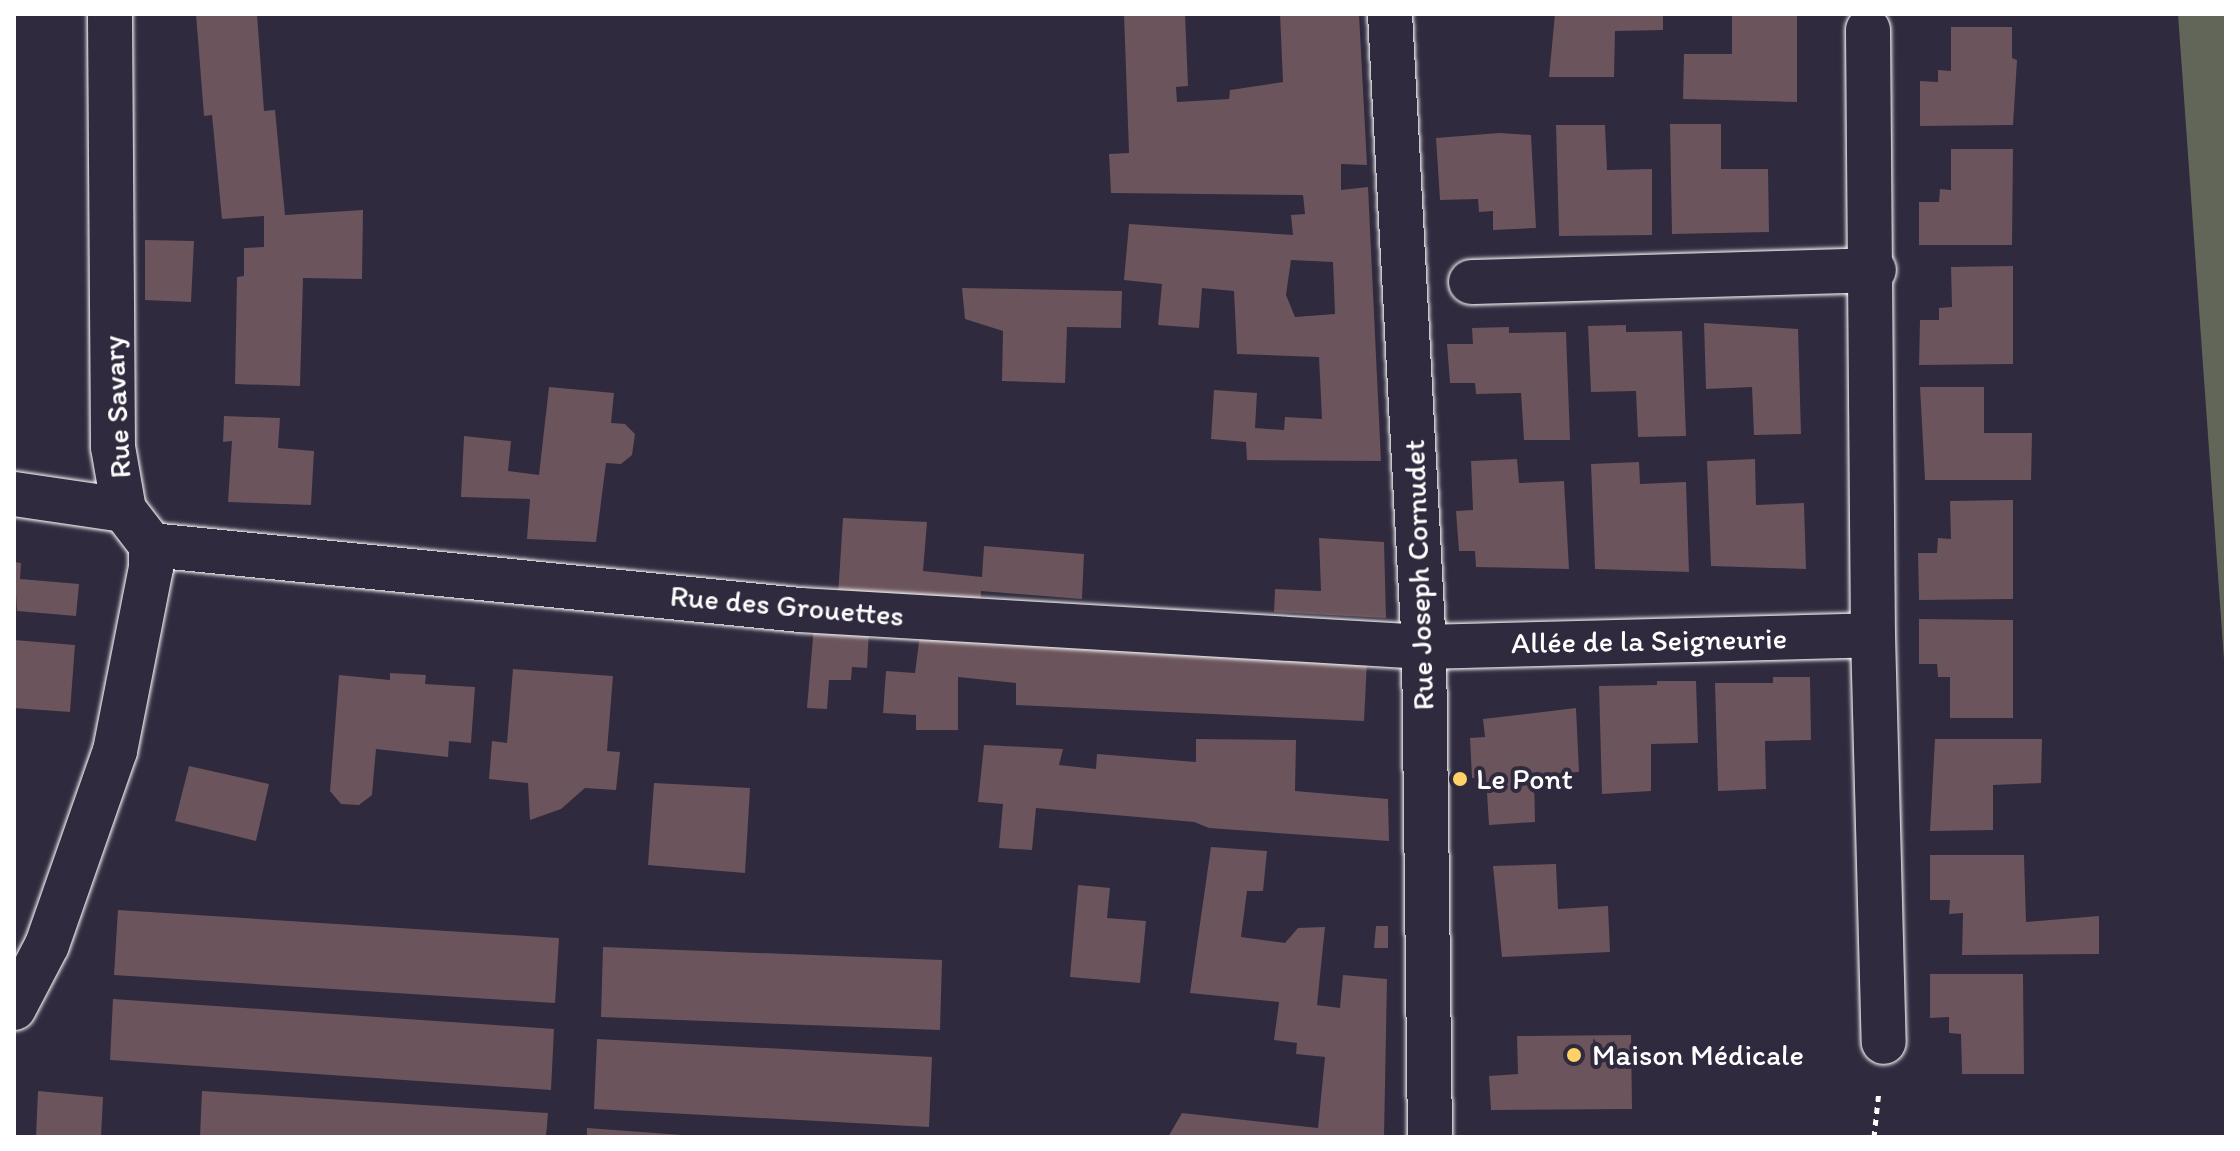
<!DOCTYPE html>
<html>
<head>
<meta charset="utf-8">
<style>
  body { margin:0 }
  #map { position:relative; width:2240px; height:1151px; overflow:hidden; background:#2f2a3d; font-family:Itim,sans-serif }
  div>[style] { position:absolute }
  .green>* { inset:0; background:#626659 }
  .building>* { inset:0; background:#6b545b }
  .path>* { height:5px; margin-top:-2.5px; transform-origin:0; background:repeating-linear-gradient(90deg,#fff 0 6px,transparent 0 12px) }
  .roads { filter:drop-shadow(0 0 2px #fff) drop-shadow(0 0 2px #fff) }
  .minor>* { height:44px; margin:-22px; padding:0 22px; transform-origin:22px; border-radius:22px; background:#2f2a3d }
  .tertiary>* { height:44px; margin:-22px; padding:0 22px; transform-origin:22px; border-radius:22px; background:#2f2a3d }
  .dots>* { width:22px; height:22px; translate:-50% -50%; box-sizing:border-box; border:4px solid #2f2a3d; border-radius:50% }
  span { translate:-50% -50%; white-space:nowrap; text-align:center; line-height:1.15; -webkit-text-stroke:8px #2f2a3d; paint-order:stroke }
  .street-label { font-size:30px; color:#fff }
  .poi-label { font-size:30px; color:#fff }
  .left { translate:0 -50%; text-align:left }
  .frame { position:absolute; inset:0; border:16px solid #fff; pointer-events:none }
</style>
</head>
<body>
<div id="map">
  <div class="green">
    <div style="clip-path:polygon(2178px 14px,2226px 14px,2226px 688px)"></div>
  </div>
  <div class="building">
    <div style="clip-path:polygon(196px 14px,257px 14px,264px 111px,275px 110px,285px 215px,363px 210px,362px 279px,303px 278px,300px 386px,235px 384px,237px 277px,244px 276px,244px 248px,264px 247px,264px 216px,222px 219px,212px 115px,204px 116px)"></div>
    <div style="clip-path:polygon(evenodd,1124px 14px,1185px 14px,1188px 86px,1176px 87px,1177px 102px,1229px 99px,1230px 90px,1283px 82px,1280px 14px,1359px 14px,1367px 165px,1341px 164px,1341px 190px,1368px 187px,1381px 461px,1247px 460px,1246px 442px,1211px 439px,1214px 390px,1257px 393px,1255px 428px,1284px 430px,1285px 417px,1322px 419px,1319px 357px,1237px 354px,1234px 291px,1202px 288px,1199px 328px,1158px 325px,1162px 284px,1124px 280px,1129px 224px,1293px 235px,1291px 215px,1305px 214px,1303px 195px,1111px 193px,1109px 154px,1129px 153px,1124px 14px,1291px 260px,1333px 262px,1335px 314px,1295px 317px,1286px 295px,1291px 260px)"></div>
    <div style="clip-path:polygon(1555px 14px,1663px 14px,1663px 30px,1615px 31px,1614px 77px,1549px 77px)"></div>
    <div style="clip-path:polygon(1732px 14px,1797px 14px,1797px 102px,1683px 99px,1684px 54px,1732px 54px)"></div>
    <div style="clip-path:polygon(1951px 27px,2012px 27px,2012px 58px,2017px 60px,2013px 125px,1920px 126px,1920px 81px,1938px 82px,1938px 70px,1951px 71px)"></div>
    <div style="clip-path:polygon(1670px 124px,1721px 124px,1721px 169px,1768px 169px,1769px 232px,1672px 234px)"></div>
    <div style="clip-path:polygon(1556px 125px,1605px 125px,1607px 170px,1652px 169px,1652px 235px,1559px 236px)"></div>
    <div style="clip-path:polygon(1499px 133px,1531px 135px,1536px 228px,1493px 230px,1493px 211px,1479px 212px,1478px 199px,1440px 200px,1436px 138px)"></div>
    <div style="clip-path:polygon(1951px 149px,2013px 149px,2012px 245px,1919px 245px,1919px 202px,1939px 202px,1940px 189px,1951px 190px)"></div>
    <div style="clip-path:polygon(145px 240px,194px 241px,191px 302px,145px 300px)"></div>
    <div style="clip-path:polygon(2013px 266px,2013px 364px,1919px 365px,1920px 320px,1939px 320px,1939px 308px,1952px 307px,1951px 267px)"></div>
    <div style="clip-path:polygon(962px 288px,1122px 291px,1121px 328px,1067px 327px,1065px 383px,1002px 381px,1003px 331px,965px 319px)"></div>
    <div style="clip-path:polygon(1704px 323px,1798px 329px,1801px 434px,1754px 435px,1752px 387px,1706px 389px)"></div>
    <div style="clip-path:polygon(1626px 325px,1626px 332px,1682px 331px,1686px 436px,1638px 437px,1636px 391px,1591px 392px,1588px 326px)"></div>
    <div style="clip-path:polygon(1509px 327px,1509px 333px,1566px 332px,1570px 440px,1524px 440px,1521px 393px,1476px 394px,1475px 383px,1450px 383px,1447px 344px,1473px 344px,1472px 328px)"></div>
    <div style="clip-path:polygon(549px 387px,614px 393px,611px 423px,625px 424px,635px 434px,632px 455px,621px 464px,606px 463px,596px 542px,527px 539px,530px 499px,461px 497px,464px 436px,511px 441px,508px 471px,539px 475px)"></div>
    <div style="clip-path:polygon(1920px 387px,1984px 387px,1984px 433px,2032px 433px,2031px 480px,1925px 480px)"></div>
    <div style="clip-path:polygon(224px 416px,280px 418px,278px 448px,314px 451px,311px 505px,228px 502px,232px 441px,223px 442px)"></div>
    <div style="clip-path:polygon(1517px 459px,1519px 483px,1564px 481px,1569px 569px,1476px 567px,1475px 551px,1459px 551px,1456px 511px,1473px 510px,1471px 461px)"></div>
    <div style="clip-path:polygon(1755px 459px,1756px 505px,1804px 503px,1806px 569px,1711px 566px,1707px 461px)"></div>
    <div style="clip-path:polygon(1639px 462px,1640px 484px,1686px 482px,1689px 572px,1595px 569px,1591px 464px)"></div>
    <div style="clip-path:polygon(2013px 500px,2013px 599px,1919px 600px,1918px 553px,1937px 553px,1938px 538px,1951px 539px,1950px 501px)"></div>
    <div style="clip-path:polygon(843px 518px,927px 522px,923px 571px,982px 577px,984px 546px,1084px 554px,1082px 599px,981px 591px,980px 607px,838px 596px)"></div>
    <div style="clip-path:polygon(1319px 538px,1384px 542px,1386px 618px,1274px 612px,1275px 589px,1321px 591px)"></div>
    <div style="clip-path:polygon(14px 562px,21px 563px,20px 579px,79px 584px,76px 616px,17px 611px)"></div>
    <div style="clip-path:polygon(1919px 619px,2013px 620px,2013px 718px,1950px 718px,1950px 677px,1938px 677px,1937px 664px,1919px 664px)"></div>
    <div style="clip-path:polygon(814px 626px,869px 630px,867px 668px,852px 667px,851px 680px,829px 680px,827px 709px,807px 708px)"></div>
    <div style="clip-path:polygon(920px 634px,1367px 661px,1364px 721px,1016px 705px,1016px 683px,958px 677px,958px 730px,916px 730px,916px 715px,883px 713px,886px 671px,915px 673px)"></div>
    <div style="clip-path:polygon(14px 640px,75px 645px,70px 712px,14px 708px)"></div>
    <div style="clip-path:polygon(513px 669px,613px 676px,607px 751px,620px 752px,616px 790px,585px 788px,561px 809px,530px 820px,528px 783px,489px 779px,492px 741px,507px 743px)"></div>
    <div style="clip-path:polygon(390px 673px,426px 675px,425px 684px,475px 687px,471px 743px,449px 741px,448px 757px,376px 749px,372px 795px,359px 805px,341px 804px,330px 791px,339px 675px,390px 680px)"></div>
    <div style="clip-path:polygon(1773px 677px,1810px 677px,1811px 740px,1765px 741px,1766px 789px,1718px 791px,1715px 683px,1773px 683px)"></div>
    <div style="clip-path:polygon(1657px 681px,1696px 681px,1698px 743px,1651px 744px,1651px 791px,1602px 794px,1599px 686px,1657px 685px)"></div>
    <div style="clip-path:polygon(1576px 708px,1579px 772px,1534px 775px,1535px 822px,1489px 825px,1486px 777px,1472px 778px,1470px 738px,1485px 737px,1483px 719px)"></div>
    <div style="clip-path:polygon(1196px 739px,1296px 740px,1295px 791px,1388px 799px,1389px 841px,1209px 828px,1194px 822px,1036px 808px,1032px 850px,999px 848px,1003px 804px,978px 802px,984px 745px,1063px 749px,1059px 765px,1096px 769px,1097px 754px,1196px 762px)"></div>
    <div style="clip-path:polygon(1935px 739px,2042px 739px,2041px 783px,1993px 785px,1993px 830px,1930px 831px)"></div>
    <div style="clip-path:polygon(189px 766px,269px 784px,256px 841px,175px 821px)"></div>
    <div style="clip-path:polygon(654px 783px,750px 788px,745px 873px,648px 865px)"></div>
    <div style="clip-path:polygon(1211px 847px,1267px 851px,1263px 891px,1247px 891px,1241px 937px,1285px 943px,1298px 928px,1325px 927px,1317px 1005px,1340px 1008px,1343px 975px,1387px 979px,1384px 1137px,1168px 1137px,1182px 1113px,1318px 1128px,1325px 1057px,1296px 1054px,1297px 1043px,1274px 1040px,1279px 1002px,1190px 993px)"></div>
    <div style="clip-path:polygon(1930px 855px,2024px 855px,2026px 922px,2099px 916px,2099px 954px,1962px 955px,1963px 913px,1949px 914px,1950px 900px,1930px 900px)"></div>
    <div style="clip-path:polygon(1556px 864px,1558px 909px,1608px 906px,1610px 952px,1502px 957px,1493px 866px)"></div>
    <div style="clip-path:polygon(1078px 885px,1110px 888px,1107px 918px,1146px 921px,1140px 983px,1070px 977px)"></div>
    <div style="clip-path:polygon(118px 910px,559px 938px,555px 1003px,114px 975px)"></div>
    <div style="clip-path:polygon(1376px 926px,1388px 926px,1388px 948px,1374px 948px)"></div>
    <div style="clip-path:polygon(603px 947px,942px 960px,940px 1030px,601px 1017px)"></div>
    <div style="clip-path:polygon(1930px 974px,2023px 974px,2024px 1074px,1962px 1074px,1961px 1034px,1949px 1033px,1949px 1017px,1930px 1018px)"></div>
    <div style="clip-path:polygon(113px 999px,554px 1029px,551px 1090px,110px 1060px)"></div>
    <div style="clip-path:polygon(1631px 1035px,1632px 1109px,1491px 1110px,1489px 1076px,1518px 1074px,1517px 1036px)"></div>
    <div style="clip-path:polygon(597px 1039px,932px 1057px,929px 1127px,594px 1109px)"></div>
    <div style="clip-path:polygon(38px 1091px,103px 1097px,101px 1137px,36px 1137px)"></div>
    <div style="clip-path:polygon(202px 1091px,548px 1113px,546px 1137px,200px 1137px)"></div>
    <div style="clip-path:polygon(587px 1128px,682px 1135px,682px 1137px,587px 1137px)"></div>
  </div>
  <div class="path">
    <div style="left:1874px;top:1137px;width:47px;rotate:-83.9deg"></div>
  </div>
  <div class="roads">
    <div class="minor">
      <div style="left:1868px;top:30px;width:605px;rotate:89.53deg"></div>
      <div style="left:1873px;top:635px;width:407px;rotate:88.5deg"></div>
      <div style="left:1471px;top:282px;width:403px;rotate:-1.7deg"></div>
      <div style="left:14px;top:494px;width:111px;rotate:8.3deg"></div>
      <div style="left:151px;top:545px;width:652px;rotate:5.72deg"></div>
      <div style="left:800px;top:610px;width:625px;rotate:3.39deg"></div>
      <div style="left:1424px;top:647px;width:449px;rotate:-1.5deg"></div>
      <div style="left:14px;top:1008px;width:71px;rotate:-62.4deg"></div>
      <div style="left:47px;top:945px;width:206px;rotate:-70.7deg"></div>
      <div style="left:115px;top:751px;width:187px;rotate:-78.9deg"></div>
      <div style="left:151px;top:568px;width:23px;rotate:-90deg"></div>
      <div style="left:151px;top:545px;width:44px;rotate:-127.6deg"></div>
      <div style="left:124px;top:510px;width:64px;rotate:-99.9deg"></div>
      <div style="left:113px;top:447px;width:433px;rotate:-90.4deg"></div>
    </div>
    <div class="tertiary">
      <div style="left:1390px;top:14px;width:634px;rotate:86.93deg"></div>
      <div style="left:1424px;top:647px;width:490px;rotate:89.3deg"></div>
    </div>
  </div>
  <div class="dots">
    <div style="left:1460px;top:779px;background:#ffd166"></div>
    <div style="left:1574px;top:1055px;background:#ffd166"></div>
  </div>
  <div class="street-label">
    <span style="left:117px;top:407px;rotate:-93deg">Rue Savary</span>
    <span style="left:1419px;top:575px;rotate:-92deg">Rue Joseph Cornudet</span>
    <span style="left:787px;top:606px;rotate:5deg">Rue des Grouettes</span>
    <span style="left:1649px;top:641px;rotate:-1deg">Allée de la Seigneurie</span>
  </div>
  <div class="poi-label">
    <span class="left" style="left:1476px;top:779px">Le Pont</span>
    <span class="left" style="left:1592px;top:1055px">Maison Médicale</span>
  </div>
  <div class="frame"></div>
</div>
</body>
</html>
